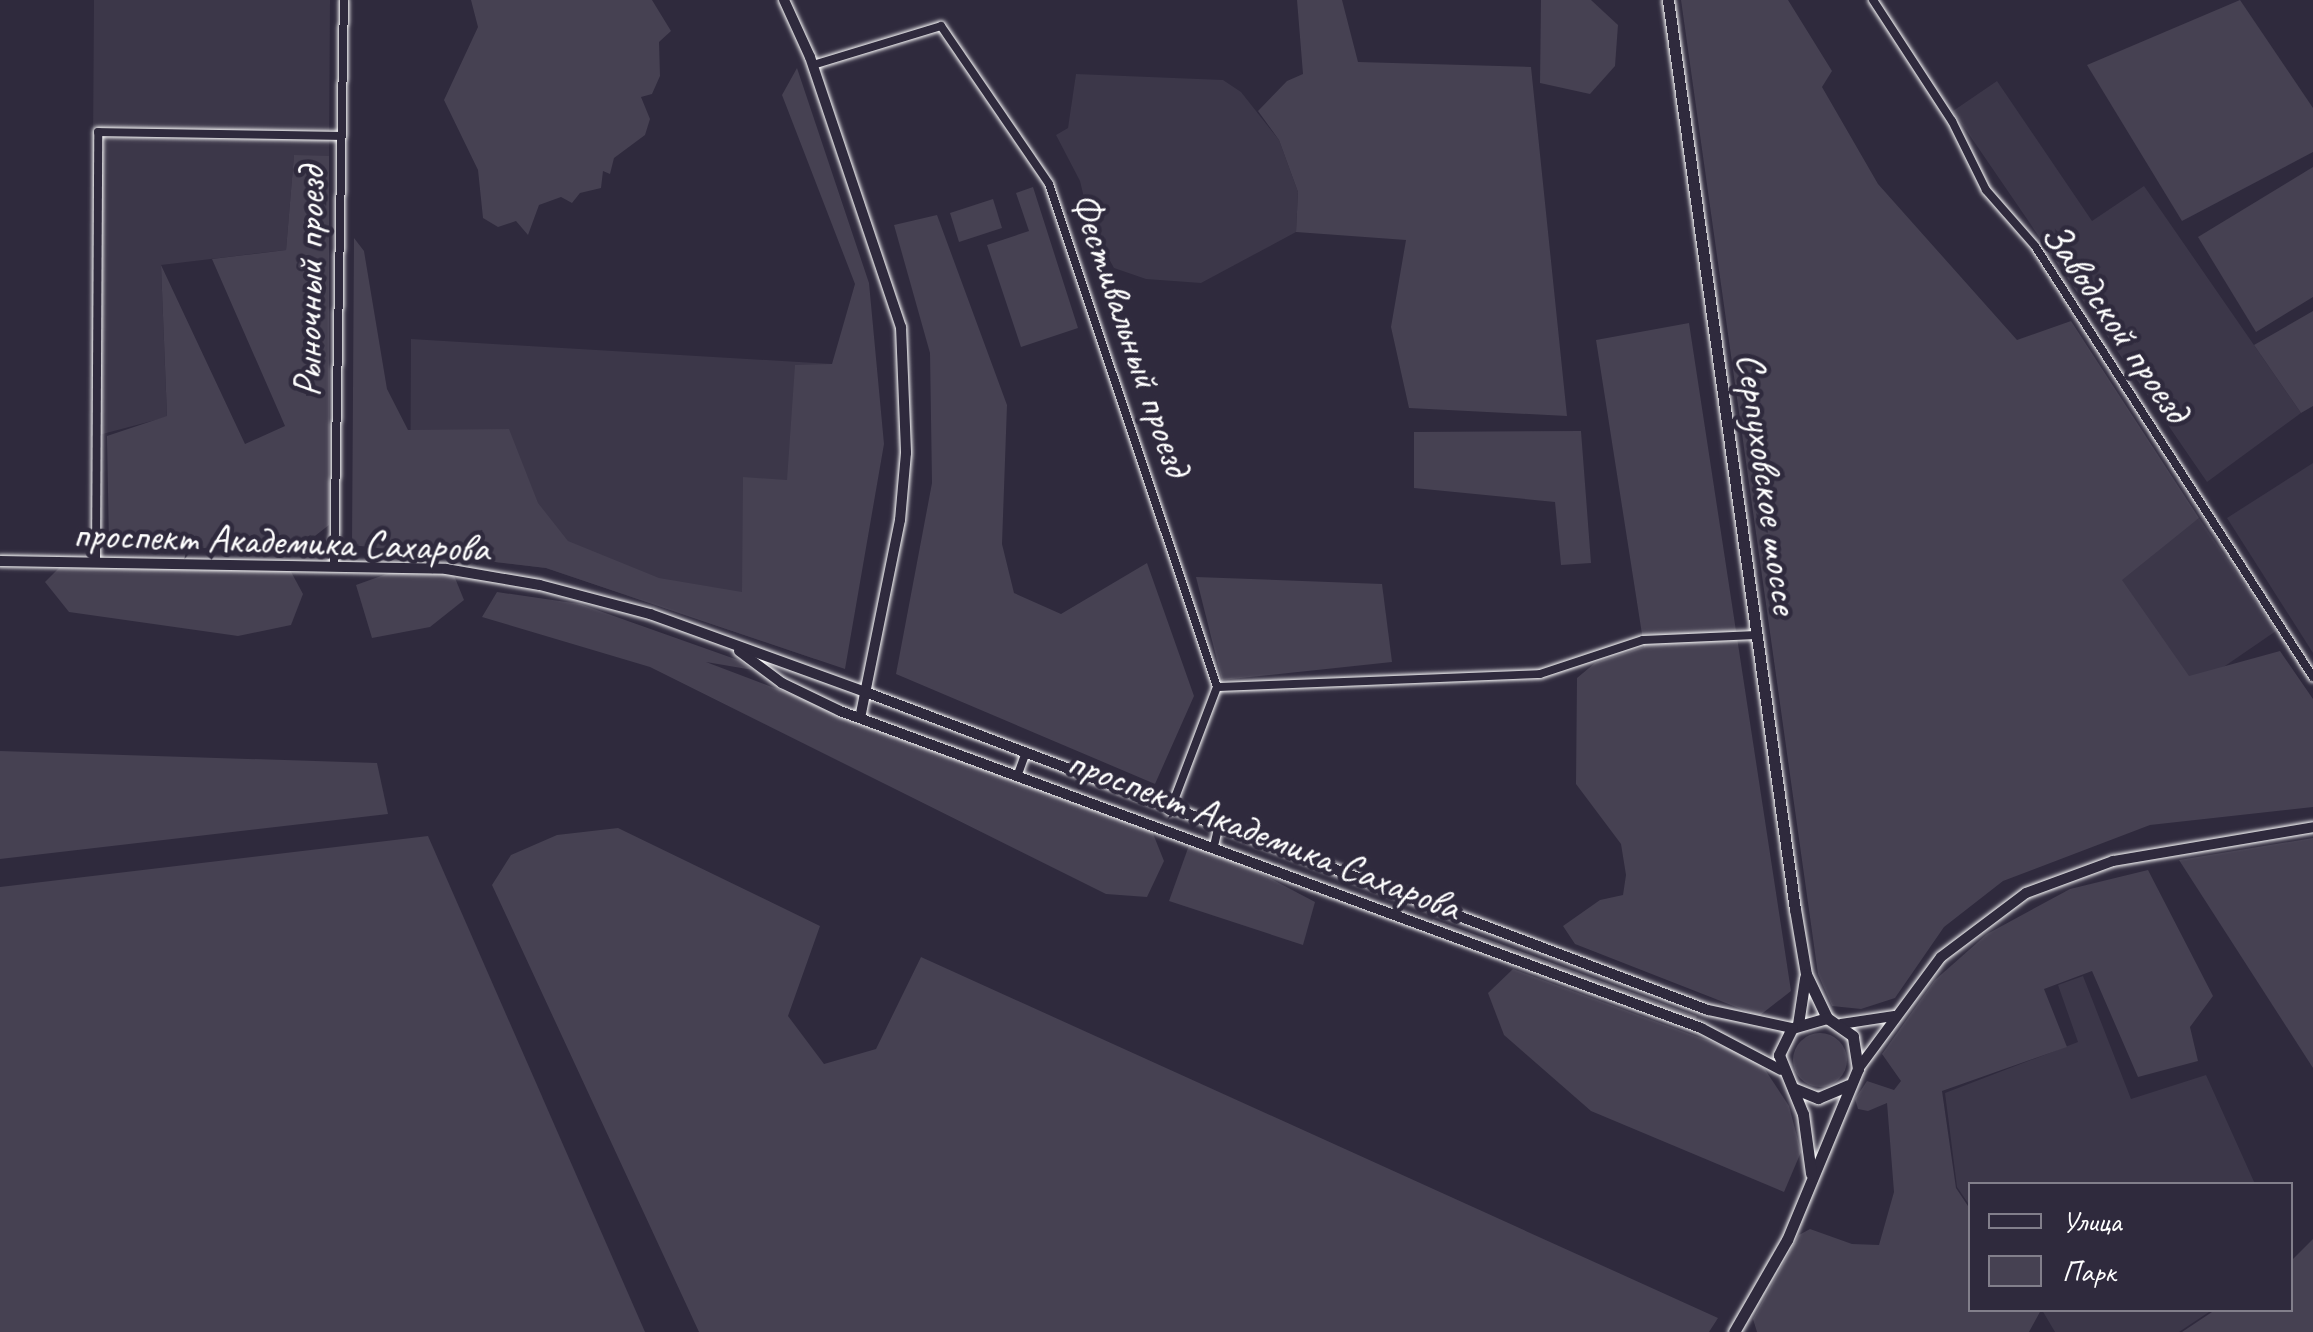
<!DOCTYPE html>
<html>
<head>
<meta charset="utf-8">
<style>
  body { margin:0 }
  #map { position:relative; width:2313px; height:1332px; overflow:hidden; background:#2f2a3d; font-family:Caveat,sans-serif }
  div>[style] { position:absolute }
  .built>* { inset:0; background:#3c3749 }
  .green>* { inset:0; background:#464152 }
  .round { border-radius:50% }
  .roads { filter:drop-shadow(0 0 2px #fff) drop-shadow(0 0 2px #fff) }
  .minor>* { height:8px; margin:-4px; padding:0 4px; transform-origin:4px; border-radius:4px; background:#2f2a3d }
  .tertiary>* { height:10px; margin:-5px; padding:0 5px; transform-origin:5px; border-radius:5px; background:#2f2a3d }
  .secondary>* { height:11px; margin:-5.5px; padding:0 5.5px; transform-origin:5.5px; border-radius:5.5px; background:#2f2a3d }
  span { translate:-50% -50%; white-space:nowrap; text-align:center; line-height:1.15; -webkit-text-stroke:9px #2f2a3d; paint-order:stroke }
  .street-label { font-size:40px; color:#fff }
  .legend { position:absolute; left:1968px; top:1182px; width:325px; height:130px; box-sizing:border-box; background:#2f2a3d; border:2px solid #827f8b; margin:0; padding:12px 18px; list-style:none; font-size:30px; color:#fff }
  .legend li { display:flex; align-items:center; gap:20px; height:50px }
  .legend b { width:50px; border:2px solid #827f8b }
</style>
</head>
<body>
<div id="map">
  <div class="built">
    <div style="clip-path:polygon(94px 0,330px 0,329px 156px,294px 156px,286px 250px,161px 265px,167px 417px,91px 437px)"></div>
    <div style="clip-path:polygon(1076px 74px,1223px 80px,1241px 92px,1279px 140px,1298px 192px,1296px 232px,1201px 283px,1146px 279px,1114px 268px,1091px 227px,1080px 181px,1056px 135px,1068px 128px)"></div>
    <div style="clip-path:polygon(1997px 81px,2092px 221px,2144px 186px,2301px 413px,2207px 482px,1953px 111px)"></div>
    <div style="clip-path:polygon(411px 339px,832px 364px,815px 659px,546px 568px,410px 552px)"></div>
    <div style="clip-path:polygon(2313px 463px,2313px 653px,2227px 518px)"></div>
    <div style="clip-path:polygon(2199px 518px,2276px 631px,2187px 692px,2110px 579px)"></div>
    <div style="clip-path:polygon(2083px 976px,2131px 1099px,2206px 1075px,2255px 1184px,1970px 1184px,1970px 1206px,1957px 1187px,1945px 1093px,2078px 1042px,2058px 985px)"></div>
    <div style="clip-path:polygon(2042px 1310px,2212px 1310px,2179px 1332px,2055px 1332px)"></div>
  </div>
  <div class="green">
    <div style="clip-path:polygon(471px 0,652px 0,671px 31px,659px 42px,660px 76px,652px 94px,641px 97px,650px 119px,645px 135px,614px 158px,610px 174px,603px 171px,601px 188px,580px 193px,572px 203px,561px 197px,539px 205px,528px 235px,516px 221px,498px 227px,483px 218px,478px 170px,444px 100px,478px 27px)"></div>
    <div style="clip-path:polygon(1297px 0,1342px 0,1358px 62px,1531px 67px,1567px 416px,1409px 408px,1391px 327px,1406px 240px,1296px 232px,1298px 192px,1279px 140px,1258px 111px,1287px 81px,1303px 74px)"></div>
    <div style="clip-path:polygon(1541px 0,1591px 0,1618px 25px,1615px 66px,1590px 94px,1540px 83px)"></div>
    <div style="clip-path:polygon(1681px 0,1788px 0,1832px 71px,1822px 87px,1878px 184px,2017px 340px,2071px 321px,2199px 518px,2122px 580px,2189px 676px,2280px 651px,2313px 699px,2313px 807px,2150px 825px,2003px 881px,1944px 927px,1895px 998px,1861px 1009px,1832px 1006px,1818px 974px)"></div>
    <div style="clip-path:polygon(2240px 0,2313px 108px,2313px 152px,2182px 221px,2087px 65px)"></div>
    <div style="clip-path:polygon(797px 68px,869px 283px,884px 444px,845px 669px,546px 568px,352px 545px,354px 238px,364px 251px,387px 389px,408px 430px,509px 429px,538px 503px,568px 541px,659px 578px,742px 592px,743px 477px,787px 480px,795px 365px,832px 364px,855px 284px,782px 95px)"></div>
    <div style="clip-path:polygon(294px 155px,329px 156px,329px 525px,297px 550px,109px 546px,107px 436px,167px 416px,161px 265px,245px 444px,285px 426px,212px 259px,286px 250px)"></div>
    <div style="clip-path:polygon(2313px 167px,2313px 297px,2256px 332px,2198px 237px)"></div>
    <div style="clip-path:polygon(1033px 187px,1078px 328px,1021px 347px,987px 245px,1029px 231px,1016px 193px)"></div>
    <div style="clip-path:polygon(993px 199px,1002px 228px,959px 242px,950px 213px)"></div>
    <div style="clip-path:polygon(937px 215px,1007px 405px,1002px 544px,1014px 593px,1061px 614px,1147px 563px,1194px 696px,1155px 784px,896px 674px,932px 483px,930px 353px,894px 225px)"></div>
    <div style="clip-path:polygon(2313px 311px,2313px 406px,2301px 413px,2254px 345px)"></div>
    <div style="clip-path:polygon(1689px 323px,1791px 991px,1759px 1016px,1575px 944px,1563px 926px,1600px 900px,1623px 895px,1626px 875px,1621px 844px,1576px 784px,1577px 678px,1595px 663px,1644px 647px,1596px 340px)"></div>
    <div style="clip-path:polygon(1581px 431px,1591px 563px,1561px 565px,1555px 502px,1414px 488px,1414px 432px)"></div>
    <div style="clip-path:polygon(62px 565px,289px 568px,303px 594px,291px 625px,238px 636px,69px 612px,45px 582px)"></div>
    <div style="clip-path:polygon(406px 567px,453px 573px,464px 600px,430px 627px,372px 638px,356px 585px)"></div>
    <div style="clip-path:polygon(1196px 577px,1382px 584px,1392px 662px,1222px 680px)"></div>
    <div style="clip-path:polygon(497px 592px,580px 604px,738px 660px,753px 670px,706px 662px,1152px 831px,1164px 861px,1147px 897px,1106px 894px,650px 667px,482px 617px)"></div>
    <div style="clip-path:polygon(0 751px,377px 763px,388px 814px,0 859px)"></div>
    <div style="clip-path:polygon(618px 828px,820px 926px,788px 1016px,824px 1064px,876px 1049px,921px 957px,1718px 1318px,1709px 1332px,699px 1332px,492px 885px,511px 855px,557px 835px)"></div>
    <div style="clip-path:polygon(428px 836px,645px 1332px,0 1332px,0 887px)"></div>
    <div style="clip-path:polygon(1192px 837px,1315px 902px,1303px 945px,1169px 901px)"></div>
    <div style="clip-path:polygon(2313px 838px,2313px 1068px,2179px 860px)"></div>
    <div style="clip-path:polygon(2148px 870px,2213px 996px,2190px 1027px,2198px 1061px,2138px 1077px,2092px 971px,2044px 989px,2067px 1047px,1942px 1091px,1956px 1188px,1970px 1209px,1970px 1310px,2041px 1310px,2029px 1332px,1757px 1332px,1753px 1319px,1799px 1235px,1810px 1229px,1852px 1244px,1879px 1245px,1894px 1192px,1887px 1103px,1868px 1111px,1858px 1109px,1855px 1099px,1867px 1081px,1894px 1090px,1901px 1081px,1882px 1054px,1935px 980px,1987px 934px,2070px 889px)"></div>
    <div style="clip-path:polygon(1433px 919px,1697px 1016px,1695px 1021px,1431px 923px)"></div>
    <div style="clip-path:polygon(1513px 969px,1758px 1059px,1789px 1106px,1801px 1152px,1784px 1192px,1591px 1111px,1504px 1035px,1488px 993px)"></div>
    <div class="round" style="left:1793px;top:1033px;width:54px;height:54px"></div>
    <div style="clip-path:polygon(2313px 1239px,2313px 1332px,2182px 1332px,2215px 1310px,2290px 1310px,2291px 1261px)"></div>
  </div>
  <div class="roads">
    <div class="minor">
      <div style="left:1873px;top:0;width:145px;rotate:56.9deg"></div>
      <div style="left:1952px;top:121px;width:77px;rotate:63.8deg"></div>
      <div style="left:1986px;top:190px;width:74px;rotate:48.8deg"></div>
      <div style="left:2035px;top:246px;width:513px;rotate:57.18deg"></div>
      <div style="left:813px;top:65px;width:134px;rotate:-16.9deg"></div>
      <div style="left:941px;top:26px;width:191px;rotate:55.6deg"></div>
      <div style="left:1049px;top:184px;width:530px;rotate:71.53deg"></div>
      <div style="left:1217px;top:687px;width:133px;rotate:110.8deg"></div>
      <div style="left:96px;top:563px;width:431px;rotate:-89.7deg"></div>
      <div style="left:98px;top:132px;width:243px;rotate:0.9deg"></div>
      <div style="left:334px;top:565px;width:565px;rotate:-88.99deg"></div>
      <div style="left:1217px;top:687px;width:323px;rotate:-2.3deg"></div>
      <div style="left:1540px;top:674px;width:108px;rotate:-18.3deg"></div>
      <div style="left:1643px;top:640px;width:113px;rotate:-2.5deg"></div>
      <div style="left:1018px;top:774px;width:20px;rotate:-70deg"></div>
      <div style="left:1214px;top:846px;width:18px;rotate:-77deg"></div>
    </div>
    <div class="tertiary">
      <div style="left:784px;top:0;width:63px;rotate:65.5deg"></div>
      <div style="left:810px;top:57px;width:285px;rotate:71.4deg"></div>
      <div style="left:901px;top:327px;width:126px;rotate:87.7deg"></div>
      <div style="left:906px;top:453px;width:67px;rotate:95.1deg"></div>
      <div style="left:900px;top:520px;width:202px;rotate:101.4deg"></div>
      <div style="left:0;top:561px;width:446px;rotate:1deg"></div>
      <div style="left:446px;top:569px;width:95px;rotate:9.7deg"></div>
      <div style="left:540px;top:585px;width:114px;rotate:14.8deg"></div>
      <div style="left:650px;top:614px;width:232px;rotate:19.9deg"></div>
      <div style="left:868px;top:693px;width:898px;rotate:20.68deg"></div>
      <div style="left:1708px;top:1010px;width:86px;rotate:12.1deg"></div>
      <div style="left:739px;top:651px;width:54px;rotate:36.7deg"></div>
      <div style="left:782px;top:683px;width:64px;rotate:25.8deg"></div>
      <div style="left:840px;top:711px;width:918px;rotate:20.21deg"></div>
      <div style="left:1701px;top:1028px;width:90px;rotate:27.7deg"></div>
      <div style="left:1841px;top:1024px;width:54px;rotate:-8.6deg"></div>
      <div style="left:1858px;top:1069px;width:139px;rotate:-53.5deg"></div>
      <div style="left:1941px;top:957px;width:106px;rotate:-37deg"></div>
      <div style="left:2026px;top:893px;width:93px;rotate:-20.2deg"></div>
      <div style="left:2113px;top:861px;width:203px;rotate:-9.6deg"></div>
    </div>
    <div class="secondary">
      <div style="left:1668px;top:0;width:918px;rotate:82.05deg"></div>
      <div style="left:1795px;top:909px;width:66px;rotate:80.4deg"></div>
      <div style="left:1806px;top:974px;width:49px;rotate:64.5deg"></div>
      <div style="left:1798px;top:1024px;width:47px;rotate:-81.3deg"></div>
      <div style="left:1793px;top:1088px;width:27px;rotate:22deg"></div>
      <div style="left:1818px;top:1098px;width:33px;rotate:-23deg"></div>
      <div style="left:1734px;top:1332px;width:106px;rotate:-60.1deg"></div>
      <div style="left:1787px;top:1240px;width:185px;rotate:-67.5deg"></div>
      <div style="left:1858px;top:1069px;width:33px;rotate:-99deg"></div>
      <div style="left:1853px;top:1036px;width:32px;rotate:-145deg"></div>
      <div style="left:1827px;top:1018px;width:36px;rotate:164deg"></div>
      <div style="left:1792px;top:1028px;width:30px;rotate:116deg"></div>
      <div style="left:1779px;top:1055px;width:64px;rotate:67.9deg"></div>
      <div style="left:1803px;top:1114px;width:60px;rotate:82.3deg"></div>
    </div>
  </div>
  <div class="street-label">
    <span style="left:309px;top:282px;rotate:-89deg">Рыночный проезд</span>
    <span style="left:2116px;top:322px;rotate:56deg">Заводской проезд</span>
    <span style="left:1131px;top:334px;rotate:71deg">Фестивальный проезд</span>
    <span style="left:1768px;top:483px;rotate:82deg">Серпуховское шоссе</span>
    <span style="left:281px;top:541px;rotate:2deg">проспект Академика Сахарова</span>
    <span style="left:1264px;top:834px;rotate:21deg">проспект Академика Сахарова</span>
  </div>
  <ul class="legend">
  <li><b style="height:12px;background:#2f2a3d"></b>Улица</li>
  <li><b style="height:28px;background:#464152"></b>Парк</li>
  </ul>
</div>
</body>
</html>
